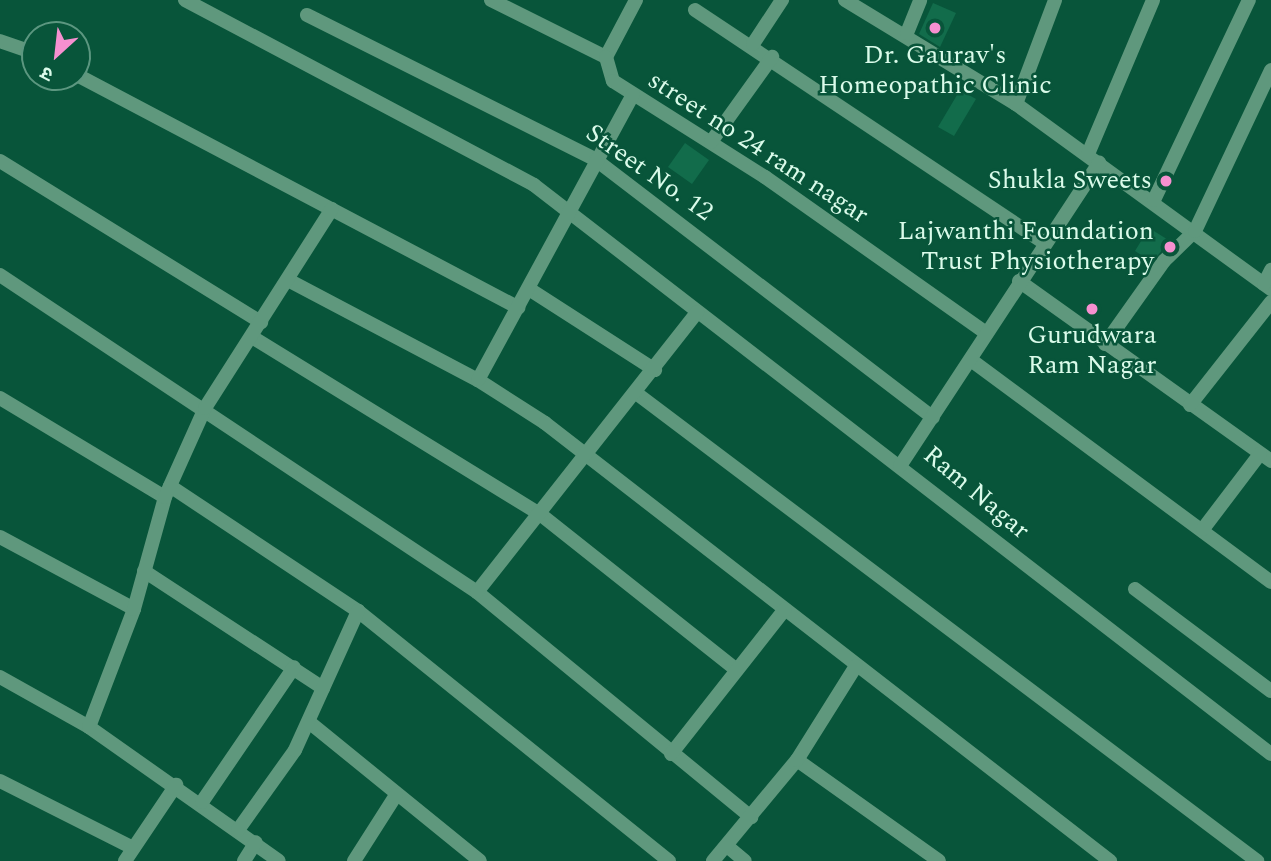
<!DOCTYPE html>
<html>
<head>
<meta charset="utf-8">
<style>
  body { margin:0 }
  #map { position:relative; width:1271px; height:861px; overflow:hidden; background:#08553a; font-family:Spectral,"Noto Sans Devanagari",serif }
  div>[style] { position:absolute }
  .building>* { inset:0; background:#126c4b }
  .minor>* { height:14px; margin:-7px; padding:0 7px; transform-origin:7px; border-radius:7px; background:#5f987d }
  .dots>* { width:19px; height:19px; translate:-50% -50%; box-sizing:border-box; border:4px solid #08553a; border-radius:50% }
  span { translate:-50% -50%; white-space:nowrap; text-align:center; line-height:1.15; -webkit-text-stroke:5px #08553a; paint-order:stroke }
  .poi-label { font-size:26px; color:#dafbea }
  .right { translate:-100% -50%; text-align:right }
  .street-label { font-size:26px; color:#dafbea }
  .north { position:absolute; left:21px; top:21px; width:70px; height:70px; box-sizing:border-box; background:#08553a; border:2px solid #5c9780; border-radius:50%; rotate:207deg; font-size:19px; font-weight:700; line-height:28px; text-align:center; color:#dafbea }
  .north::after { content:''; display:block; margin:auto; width:24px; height:32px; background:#f690d0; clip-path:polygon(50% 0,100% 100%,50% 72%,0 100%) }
</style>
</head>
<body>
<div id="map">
  <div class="building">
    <div style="clip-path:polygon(933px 3px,956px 13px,940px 47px,919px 34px)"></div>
    <div style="clip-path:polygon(960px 90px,976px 99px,954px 136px,938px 127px)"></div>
    <div style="clip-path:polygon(685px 143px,709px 160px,692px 184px,668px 167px)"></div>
    <div style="clip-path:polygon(1149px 228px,1170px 241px,1152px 262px,1135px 251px)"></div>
  </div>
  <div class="minor">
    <div style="left:185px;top:0;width:395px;rotate:27.9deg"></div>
    <div style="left:534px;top:185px;width:931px;rotate:37.67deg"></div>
    <div style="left:491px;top:0;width:128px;rotate:26.4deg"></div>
    <div style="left:636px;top:0;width:64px;rotate:117.8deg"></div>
    <div style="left:606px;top:57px;width:25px;rotate:74deg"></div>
    <div style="left:613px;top:81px;width:180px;rotate:32.3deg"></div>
    <div style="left:765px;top:177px;width:271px;rotate:35.2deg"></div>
    <div style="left:845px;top:0;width:200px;rotate:31.3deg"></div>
    <div style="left:1016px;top:104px;width:315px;rotate:36deg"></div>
    <div style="left:695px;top:10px;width:420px;rotate:33.7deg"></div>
    <div style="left:307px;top:15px;width:323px;rotate:26.6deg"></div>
    <div style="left:596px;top:160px;width:424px;rotate:37.4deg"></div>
    <div style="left:907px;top:33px;width:35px;rotate:-68deg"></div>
    <div style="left:0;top:41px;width:37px;rotate:19deg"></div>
    <div style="left:753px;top:44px;width:53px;rotate:-56.6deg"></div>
    <div style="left:77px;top:75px;width:499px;rotate:27.8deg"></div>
    <div style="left:1016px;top:104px;width:111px;rotate:-69.4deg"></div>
    <div style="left:711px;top:142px;width:105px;rotate:-54.3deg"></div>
    <div style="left:1088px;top:154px;width:167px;rotate:-67.1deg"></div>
    <div style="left:0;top:161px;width:307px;rotate:31.7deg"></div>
    <div style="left:1154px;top:200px;width:221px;rotate:-64.6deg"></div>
    <div style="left:0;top:275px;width:573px;rotate:33.61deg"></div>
    <div style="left:477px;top:592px;width:355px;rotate:39.4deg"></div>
    <div style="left:288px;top:280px;width:215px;rotate:27.8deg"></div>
    <div style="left:478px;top:380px;width:80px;rotate:32.7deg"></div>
    <div style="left:545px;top:423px;width:715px;rotate:37.78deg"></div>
    <div style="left:1019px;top:281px;width:310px;rotate:35.5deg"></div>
    <div style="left:1264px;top:284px;width:16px;rotate:-63deg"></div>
    <div style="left:529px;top:289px;width:150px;rotate:32.7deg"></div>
    <div style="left:252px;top:337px;width:338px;rotate:31.6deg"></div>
    <div style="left:540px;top:514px;width:251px;rotate:38.4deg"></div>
    <div style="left:1105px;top:344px;width:102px;rotate:-54.6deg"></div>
    <div style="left:1164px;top:261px;width:43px;rotate:-44.1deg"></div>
    <div style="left:1195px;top:231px;width:178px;rotate:-64.7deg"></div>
    <div style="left:971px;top:360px;width:373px;rotate:36.5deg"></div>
    <div style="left:478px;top:380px;width:325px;rotate:-61.5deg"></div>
    <div style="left:636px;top:393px;width:778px;rotate:37deg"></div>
    <div style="left:0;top:398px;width:192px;rotate:31deg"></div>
    <div style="left:1190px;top:405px;width:131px;rotate:-51.8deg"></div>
    <div style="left:900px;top:466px;width:363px;rotate:-56.7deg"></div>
    <div style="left:170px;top:486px;width:226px;rotate:33.6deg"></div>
    <div style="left:358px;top:611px;width:399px;rotate:38.8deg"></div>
    <div style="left:1203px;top:529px;width:94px;rotate:-52.8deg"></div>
    <div style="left:0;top:537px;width:152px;rotate:28.2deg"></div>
    <div style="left:144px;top:571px;width:214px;rotate:33.2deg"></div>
    <div style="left:1135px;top:589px;width:170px;rotate:36.9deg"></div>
    <div style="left:477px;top:592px;width:356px;rotate:-51.8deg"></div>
    <div style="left:0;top:677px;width:102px;rotate:29.3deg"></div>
    <div style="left:89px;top:727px;width:232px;rotate:35.2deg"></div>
    <div style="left:309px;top:722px;width:220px;rotate:39.1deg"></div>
    <div style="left:89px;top:727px;width:126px;rotate:-69.1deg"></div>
    <div style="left:134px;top:609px;width:116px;rotate:-74.5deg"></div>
    <div style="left:165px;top:497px;width:98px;rotate:-65.8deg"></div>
    <div style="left:205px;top:408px;width:236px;rotate:-57.5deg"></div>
    <div style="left:671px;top:754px;width:184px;rotate:-51.8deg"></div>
    <div style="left:797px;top:760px;width:174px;rotate:35.4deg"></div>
    <div style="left:0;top:781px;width:149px;rotate:26.7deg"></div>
    <div style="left:202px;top:802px;width:163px;rotate:-55.7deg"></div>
    <div style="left:238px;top:830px;width:98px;rotate:-54.5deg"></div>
    <div style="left:295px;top:750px;width:153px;rotate:-65.6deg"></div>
    <div style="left:727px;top:846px;width:23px;rotate:40deg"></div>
    <div style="left:125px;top:861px;width:92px;rotate:-56.1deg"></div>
    <div style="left:244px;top:861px;width:22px;rotate:-58deg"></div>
    <div style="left:354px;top:861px;width:78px;rotate:-57.5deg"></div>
    <div style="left:713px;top:861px;width:131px;rotate:-50.3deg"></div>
    <div style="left:797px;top:760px;width:111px;rotate:-57.9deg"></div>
  </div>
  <div class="dots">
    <div style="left:935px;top:28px;background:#f690d0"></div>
    <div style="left:1166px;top:181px;background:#f690d0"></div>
    <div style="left:1170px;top:247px;background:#f690d0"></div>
    <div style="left:1092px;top:309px;background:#f690d0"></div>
  </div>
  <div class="poi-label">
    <span style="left:935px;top:71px">Dr. Gaurav's<br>Homeopathic Clinic</span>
    <span class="right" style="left:1152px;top:181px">Shukla Sweets</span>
    <span class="right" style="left:1154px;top:247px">Lajwanthi Foundation<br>Trust Physiotherapy</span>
    <span style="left:1092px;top:351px">Gurudwara<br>Ram Nagar</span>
  </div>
  <div class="street-label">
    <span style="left:758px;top:148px;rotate:33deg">street no 24 ram nagar</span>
    <span style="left:649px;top:173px;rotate:35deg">Street No. 12</span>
    <span style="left:976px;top:493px;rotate:40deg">Ram Nagar</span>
  </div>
  <div class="north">उ</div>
</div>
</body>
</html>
